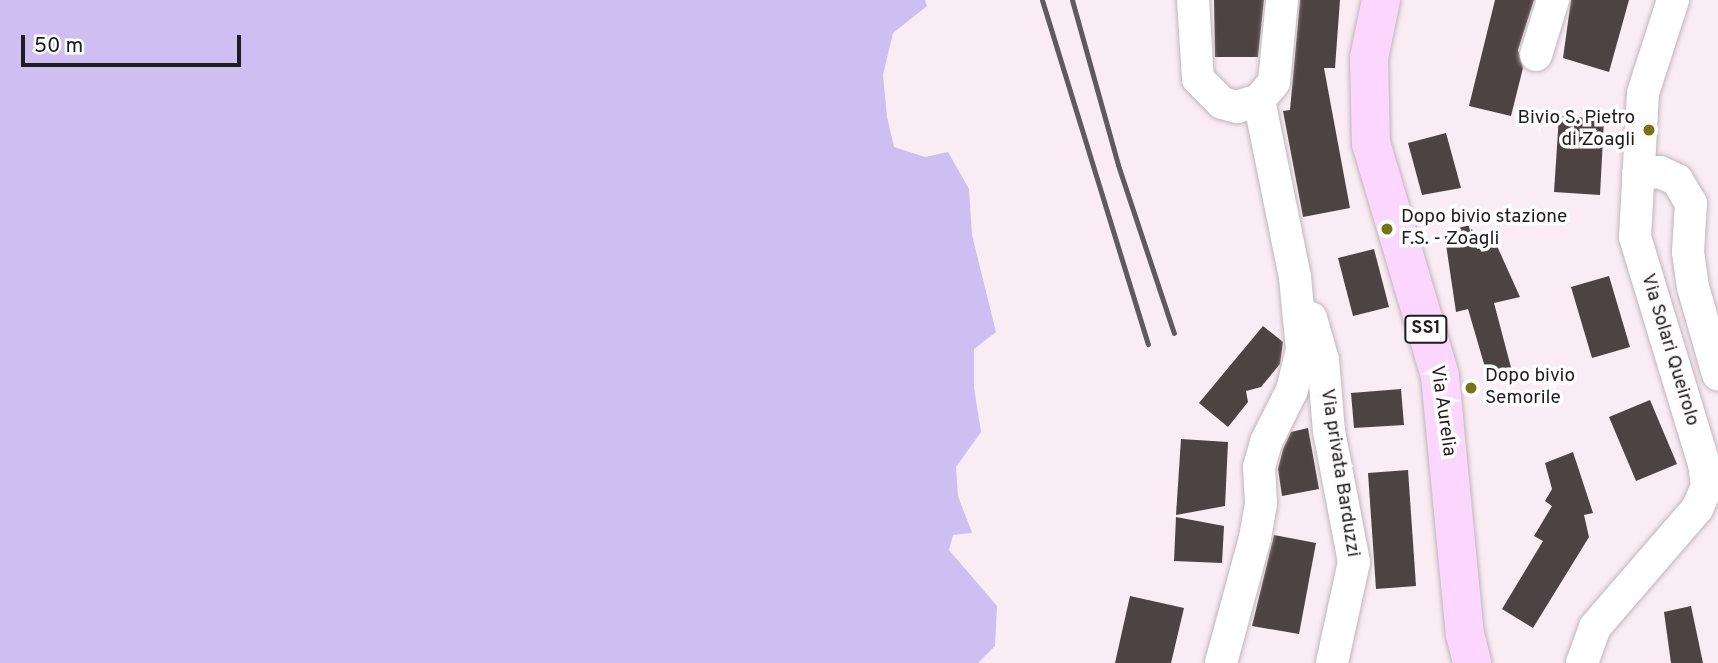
<!DOCTYPE html>
<html>
<head>
<meta charset="utf-8">
<style>
  body { margin:0 }
  #map { position:relative; width:1718px; height:663px; overflow:hidden; background:#f9ecf2; font-family:Overpass,sans-serif }
  div>[style] { position:absolute }
  .water>* { inset:0; background:#cebef1 }
  .building>* { inset:0; background:#4e4344 }
  .roads { filter:drop-shadow(0 0 2px #c1b5bb) drop-shadow(0 0 2px #c1b5bb) }
  .minor>* { height:32px; margin:-16px; padding:0 16px; transform-origin:16px; border-radius:16px; background:#fff }
  .major>* { height:38px; margin:-19px; padding:0 19px; transform-origin:19px; border-radius:19px; background:#fbd7ff }
  .rail>* { height:5px; margin:-2.5px; padding:0 2.5px; transform-origin:2.5px; border-radius:2.5px; background:#60595d }
  .dots>* { width:19px; height:19px; translate:-50% -50%; box-sizing:border-box; border:4px solid #fdfdfd; border-radius:50% }
  span { translate:-50% -50%; white-space:nowrap; text-align:center; line-height:1.15; -webkit-text-stroke:7px #fdfdfd; paint-order:stroke }
  .shield-label span { padding:2px 5px; background:#fdfdfd; border:2px solid; border-radius:5px; -webkit-text-stroke-width:0 }
  .shield-label { font-size:18px; color:#201b1e; font-weight:700 }
  .poi-label { font-size:19px; color:#201b1e }
  .right { translate:-100% -50%; text-align:right }
  .left { translate:0 -50%; text-align:left }
  .street-label { font-size:19px; color:#201b1e }
  .scale { position:absolute; left:21px; top:35px; width:220px; height:32px; box-sizing:border-box; border:4px solid #201b1e; border-top:0; padding-left:9px; font-size:21px; line-height:24px; white-space:nowrap; color:#201b1e; -webkit-text-stroke:5px #fdfdfd; paint-order:stroke }
</style>
</head>
<body>
<div id="map">
  <div class="water">
    <div style="clip-path:polygon(0 0,925px 0,927px 6px,893px 33px,883px 75px,887px 117px,894px 147px,925px 157px,948px 152px,969px 189px,972px 235px,996px 332px,974px 349px,974px 388px,981px 432px,956px 467px,958px 496px,972px 533px,953px 535px,949px 550px,997px 606px,995px 646px,978px 663px,0 663px)"></div>
  </div>
  <div class="building">
    <div style="clip-path:polygon(1214px 0,1264px 0,1258px 57px,1215px 57px)"></div>
    <div style="clip-path:polygon(1300px 0,1340px 0,1335px 68px,1324px 68px,1350px 208px,1303px 217px,1283px 111px,1290px 110px)"></div>
    <div style="clip-path:polygon(1495px 0,1534px 0,1518px 50px,1523px 68px,1511px 116px,1469px 106px)"></div>
    <div style="clip-path:polygon(1571px 0,1629px 0,1609px 72px,1563px 58px)"></div>
    <div style="clip-path:polygon(1559px 116px,1604px 119px,1600px 195px,1554px 192px)"></div>
    <div style="clip-path:polygon(1446px 133px,1461px 188px,1422px 195px,1408px 143px)"></div>
    <div style="clip-path:polygon(1471px 225px,1477px 249px,1497px 246px,1520px 297px,1494px 303px,1513px 375px,1489px 381px,1468px 309px,1456px 312px,1444px 231px)"></div>
    <div style="clip-path:polygon(1374px 249px,1389px 307px,1353px 316px,1338px 258px)"></div>
    <div style="clip-path:polygon(1609px 276px,1630px 347px,1592px 358px,1571px 287px)"></div>
    <div style="clip-path:polygon(1263px 326px,1283px 342px,1280px 364px,1261px 387px,1246px 391px,1248px 402px,1228px 427px,1199px 403px)"></div>
    <div style="clip-path:polygon(1401px 389px,1404px 425px,1354px 428px,1351px 393px)"></div>
    <div style="clip-path:polygon(1650px 400px,1677px 464px,1636px 481px,1609px 417px)"></div>
    <div style="clip-path:polygon(1308px 428px,1319px 489px,1282px 496px,1278px 469px,1283px 449px,1291px 432px)"></div>
    <div style="clip-path:polygon(1181px 439px,1228px 442px,1225px 506px,1176px 515px)"></div>
    <div style="clip-path:polygon(1573px 452px,1593px 513px,1584px 515px,1589px 537px,1533px 628px,1502px 609px,1543px 541px,1534px 536px,1552px 506px,1545px 501px,1552px 489px,1545px 463px)"></div>
    <div style="clip-path:polygon(1408px 470px,1416px 586px,1376px 589px,1368px 473px)"></div>
    <div style="clip-path:polygon(1176px 517px,1224px 526px,1222px 563px,1174px 561px)"></div>
    <div style="clip-path:polygon(1274px 535px,1316px 543px,1299px 634px,1252px 626px)"></div>
    <div style="clip-path:polygon(1130px 596px,1184px 608px,1171px 663px,1115px 663px)"></div>
    <div style="clip-path:polygon(1691px 606px,1703px 663px,1671px 663px,1664px 612px)"></div>
  </div>
  <div class="roads">
    <div class="minor">
      <div style="left:1193px;top:0;width:79px;rotate:86.4deg"></div>
      <div style="left:1198px;top:79px;width:34px;rotate:45deg"></div>
      <div style="left:1222px;top:103px;width:16px;rotate:15deg"></div>
      <div style="left:1237px;top:107px;width:23px;rotate:-18deg"></div>
      <div style="left:1259px;top:100px;width:23px;rotate:-50deg"></div>
      <div style="left:1274px;top:82px;width:82px;rotate:-84.4deg"></div>
      <div style="left:1536px;top:55px;width:58px;rotate:-72.8deg"></div>
      <div style="left:1638px;top:174px;width:22px;rotate:-5deg"></div>
      <div style="left:1660px;top:172px;width:19px;rotate:25deg"></div>
      <div style="left:1677px;top:180px;width:27px;rotate:59deg"></div>
      <div style="left:1691px;top:203px;width:49px;rotate:93.5deg"></div>
      <div style="left:1688px;top:252px;width:35px;rotate:82deg"></div>
      <div style="left:1693px;top:287px;width:91px;rotate:74deg"></div>
      <div style="left:1311px;top:318px;width:44px;rotate:74.1deg"></div>
      <div style="left:1323px;top:360px;width:71px;rotate:85.2deg"></div>
      <div style="left:1329px;top:431px;width:133px;rotate:79.2deg"></div>
      <div style="left:1354px;top:562px;width:103px;rotate:102.3deg"></div>
      <div style="left:1221px;top:663px;width:130px;rotate:-74.8deg"></div>
      <div style="left:1255px;top:538px;width:35px;rotate:-80deg"></div>
      <div style="left:1261px;top:504px;width:37px;rotate:-93deg"></div>
      <div style="left:1259px;top:467px;width:26px;rotate:-74deg"></div>
      <div style="left:1266px;top:442px;width:58px;rotate:-63.4deg"></div>
      <div style="left:1292px;top:390px;width:41px;rotate:-76deg"></div>
      <div style="left:1302px;top:350px;width:73px;rotate:-95.5deg"></div>
      <div style="left:1295px;top:277px;width:181px;rotate:-101.5deg"></div>
      <div style="left:1582px;top:663px;width:38px;rotate:-70deg"></div>
      <div style="left:1595px;top:627px;width:156px;rotate:-49.2deg"></div>
      <div style="left:1697px;top:509px;width:24px;rotate:-66deg"></div>
      <div style="left:1707px;top:487px;width:23px;rotate:-97deg"></div>
      <div style="left:1704px;top:464px;width:237px;rotate:-106.9deg"></div>
      <div style="left:1635px;top:237px;width:144px;rotate:-86.8deg"></div>
      <div style="left:1643px;top:93px;width:98px;rotate:-72.1deg"></div>
    </div>
    <div class="major">
      <div style="left:1381px;top:0;width:59px;rotate:101.7deg"></div>
      <div style="left:1369px;top:58px;width:85px;rotate:88.7deg"></div>
      <div style="left:1371px;top:143px;width:243px;rotate:73.5deg"></div>
      <div style="left:1440px;top:376px;width:259px;rotate:84.5deg"></div>
      <div style="left:1465px;top:634px;width:30px;rotate:76deg"></div>
    </div>
  </div>
  <div class="rail">
    <div style="left:1042px;top:0;width:360px;rotate:72.9deg"></div>
    <div style="left:1072px;top:0;width:171px;rotate:74.4deg"></div>
    <div style="left:1118px;top:165px;width:177px;rotate:71.6deg"></div>
  </div>
  <div class="dots">
    <div style="left:1649px;top:130px;background:#777418"></div>
    <div style="left:1387px;top:229px;background:#777418"></div>
    <div style="left:1471px;top:388px;background:#777418"></div>
  </div>
  <div class="shield-label">
    <span style="left:1426px;top:329px">SS1</span>
  </div>
  <div class="poi-label">
    <span class="right" style="left:1635px;top:130px">Bivio S. Pietro<br>di Zoagli</span>
    <span class="left" style="left:1401px;top:229px">Dopo bivio stazione<br>F.S. - Zoagli</span>
    <span class="left" style="left:1485px;top:388px">Dopo bivio<br>Semorile</span>
  </div>
  <div class="street-label">
    <span style="left:1669px;top:350px;rotate:73deg">Via Solari Queirolo</span>
    <span style="left:1442px;top:411px;rotate:82deg">Via Aurelia</span>
    <span style="left:1339px;top:473px;rotate:81deg">Via privata Barduzzi</span>
  </div>
  <div class="scale">50 m</div>
</div>
</body>
</html>
